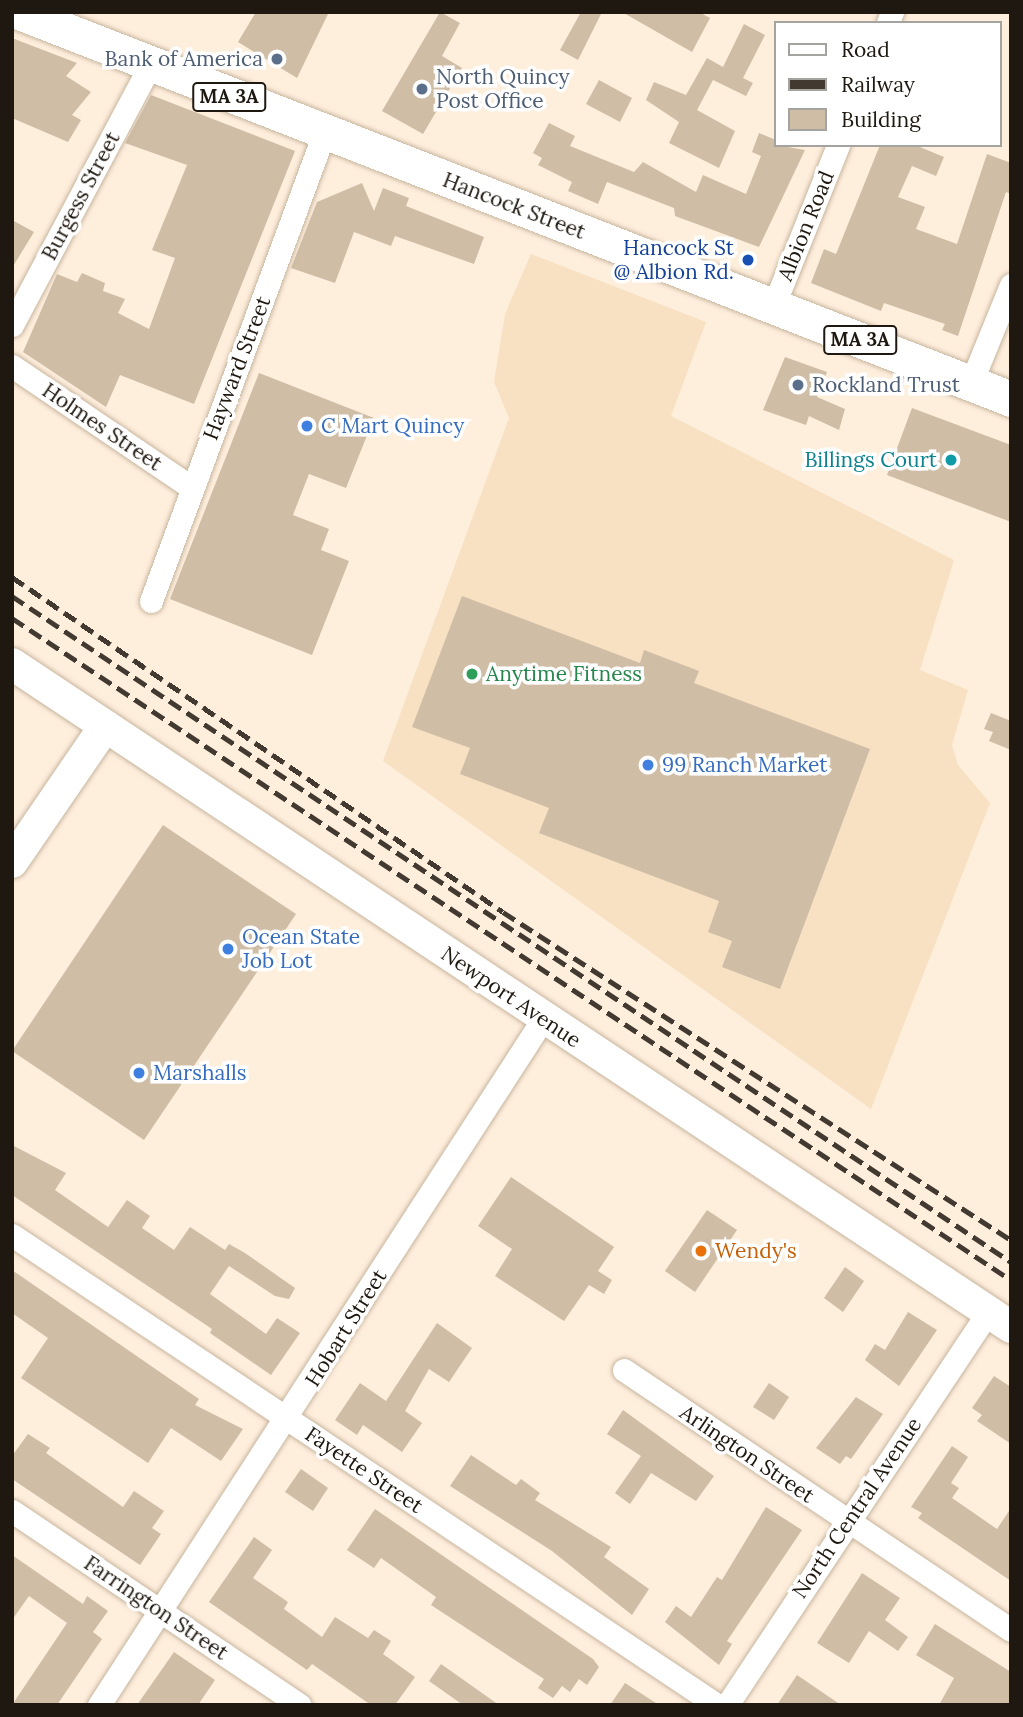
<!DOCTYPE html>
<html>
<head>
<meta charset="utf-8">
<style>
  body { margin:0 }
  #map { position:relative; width:1023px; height:1717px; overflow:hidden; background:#feeedc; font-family:Lora,serif }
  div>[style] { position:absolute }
  .built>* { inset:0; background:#f8e0c3 }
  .building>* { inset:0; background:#cfbda6 }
  .roads { filter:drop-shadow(0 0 2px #c7b59e) drop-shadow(0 0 2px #c7b59e) }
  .street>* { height:23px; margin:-11.5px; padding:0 11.5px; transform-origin:11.5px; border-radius:11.5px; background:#fff }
  .secondary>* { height:32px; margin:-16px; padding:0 16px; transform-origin:16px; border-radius:16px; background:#fff }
  .primary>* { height:35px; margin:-17.5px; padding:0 17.5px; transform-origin:17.5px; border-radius:17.5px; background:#fff }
  .rail>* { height:5px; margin-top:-2.5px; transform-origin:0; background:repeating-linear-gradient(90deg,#423930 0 14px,transparent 0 21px) }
  .dots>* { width:19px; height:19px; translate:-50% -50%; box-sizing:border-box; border:4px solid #fff; border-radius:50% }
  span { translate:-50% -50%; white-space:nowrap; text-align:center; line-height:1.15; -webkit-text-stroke:7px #fff; paint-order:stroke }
  .shield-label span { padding:2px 5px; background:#fff; border:2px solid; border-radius:5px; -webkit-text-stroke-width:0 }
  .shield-label { font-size:19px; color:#1f1810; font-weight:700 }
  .service-label { font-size:21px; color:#4e5e75 }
  .right { translate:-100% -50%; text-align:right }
  .left { translate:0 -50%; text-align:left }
  .street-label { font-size:21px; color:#1f1810 }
  .transit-label { font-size:21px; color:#164399 }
  .shop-label { font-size:21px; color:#366cbe }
  .culture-label { font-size:21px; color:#0d838f }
  .leisure-label { font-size:21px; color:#27864d }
  .food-label { font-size:21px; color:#c56008 }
  .frame { position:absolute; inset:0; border:14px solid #1f1810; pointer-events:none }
  .legend { position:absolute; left:774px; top:21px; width:228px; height:126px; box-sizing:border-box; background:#fff; border:2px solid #a5a39f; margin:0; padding:9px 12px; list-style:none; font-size:21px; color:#1f1810 }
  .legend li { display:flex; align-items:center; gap:14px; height:35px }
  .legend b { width:35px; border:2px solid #a5a39f }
</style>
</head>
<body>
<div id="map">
  <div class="built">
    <div style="clip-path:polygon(531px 254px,706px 322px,671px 416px,954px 560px,920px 670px,968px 690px,952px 745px,958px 765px,990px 803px,871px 1109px,383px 761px,509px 418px,494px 382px,505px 314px)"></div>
  </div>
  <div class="building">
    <div style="clip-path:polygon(256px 12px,329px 12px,297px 78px,238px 42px)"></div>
    <div style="clip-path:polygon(440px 12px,460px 23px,442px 56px,462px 68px,423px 134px,382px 111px)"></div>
    <div style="clip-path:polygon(581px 12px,602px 12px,578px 60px,560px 50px)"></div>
    <div style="clip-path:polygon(622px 12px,699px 12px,710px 18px,692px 52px)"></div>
    <div style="clip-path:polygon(744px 24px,765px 35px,743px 78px,753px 83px,746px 96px,713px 80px,697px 110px,735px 131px,719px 168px,669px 143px,679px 122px,646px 100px,654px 82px,686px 95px,707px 58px,723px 67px)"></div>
    <div style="clip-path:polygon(12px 38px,77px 63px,66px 76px,91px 92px,72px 115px,81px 120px,68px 142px,12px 118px)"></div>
    <div style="clip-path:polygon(599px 80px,632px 98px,620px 122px,586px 104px)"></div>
    <div style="clip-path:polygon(151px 95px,295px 151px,194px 404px,120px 375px,106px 407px,23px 352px,57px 274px,77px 282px,82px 273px,105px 283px,103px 291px,125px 299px,118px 313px,149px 329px,175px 258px,152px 250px,187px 165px,125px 143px)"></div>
    <div style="clip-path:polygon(549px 123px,575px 136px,570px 146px,634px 172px,643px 162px,696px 192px,703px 175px,746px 194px,761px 156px,752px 152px,759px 133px,776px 140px,776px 145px,805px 150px,759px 247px,675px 216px,674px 208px,607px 182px,598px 204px,568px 191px,572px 182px,538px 165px,542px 158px,533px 153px)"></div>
    <div style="clip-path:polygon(880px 145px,915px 145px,944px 157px,936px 176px,912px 166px,898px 197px,925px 207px,916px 229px,957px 244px,987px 154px,1011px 163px,1011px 194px,1006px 192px,958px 336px,942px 330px,945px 324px,884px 303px,881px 311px,811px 283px,824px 249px,836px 254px)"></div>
    <div style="clip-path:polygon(362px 183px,374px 211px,383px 188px,409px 198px,406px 206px,484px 237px,474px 264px,395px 236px,391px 246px,354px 232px,335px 283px,291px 268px,317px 202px)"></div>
    <div style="clip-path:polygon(12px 220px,34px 232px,12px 268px)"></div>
    <div style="clip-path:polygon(785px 357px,827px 372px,817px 397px,845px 409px,839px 430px,809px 416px,806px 425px,763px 410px)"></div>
    <div style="clip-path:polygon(259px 373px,374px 418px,346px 488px,309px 474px,293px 515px,329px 529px,321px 550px,349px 561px,312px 655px,170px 599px)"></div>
    <div style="clip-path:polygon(912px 408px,1011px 445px,1011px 522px,887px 475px)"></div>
    <div style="clip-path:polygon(462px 596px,640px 663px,644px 650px,699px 671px,694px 683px,870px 749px,780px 989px,722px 967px,732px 941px,708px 932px,719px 901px,539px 833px,549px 808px,460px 774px,470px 748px,412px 727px)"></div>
    <div style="clip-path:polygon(991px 713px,1011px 721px,1011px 750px,989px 741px,993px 732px,984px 729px)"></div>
    <div style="clip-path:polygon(163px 825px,296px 914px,144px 1140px,12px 1051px)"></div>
    <div style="clip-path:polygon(12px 1145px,66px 1173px,55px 1190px,108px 1227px,127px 1200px,150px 1216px,142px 1228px,174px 1250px,190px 1227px,225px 1250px,229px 1244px,245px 1253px,295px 1288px,289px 1299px,275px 1296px,229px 1266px,210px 1294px,266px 1334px,277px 1318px,300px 1333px,271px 1375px,210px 1333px,212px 1329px,12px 1195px)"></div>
    <div style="clip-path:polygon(511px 1177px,614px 1247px,598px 1271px,612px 1280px,604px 1294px,589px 1285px,564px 1321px,495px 1276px,512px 1249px,478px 1226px)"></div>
    <div style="clip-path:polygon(707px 1210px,737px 1230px,695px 1292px,665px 1271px)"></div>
    <div style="clip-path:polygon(845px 1267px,864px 1281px,843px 1312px,824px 1298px)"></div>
    <div style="clip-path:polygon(12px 1270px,199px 1399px,195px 1405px,243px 1429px,221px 1461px,171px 1428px,148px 1463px,21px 1378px,48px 1338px,12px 1313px)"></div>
    <div style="clip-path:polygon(908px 1312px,937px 1330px,899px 1386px,865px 1360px,875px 1344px,885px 1350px)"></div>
    <div style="clip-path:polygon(437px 1323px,472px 1348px,449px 1382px,429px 1369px,405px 1411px,422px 1423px,402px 1452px,363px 1425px,357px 1435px,335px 1420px,360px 1383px,386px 1401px)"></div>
    <div style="clip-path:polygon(994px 1376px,1011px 1387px,1011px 1444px,977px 1421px,982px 1415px,972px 1408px)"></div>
    <div style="clip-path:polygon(769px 1383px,789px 1397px,774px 1420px,753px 1407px)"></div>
    <div style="clip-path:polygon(856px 1397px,883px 1414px,851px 1459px,846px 1456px,840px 1464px,816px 1448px)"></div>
    <div style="clip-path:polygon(623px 1410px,714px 1476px,696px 1501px,651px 1473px,630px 1504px,615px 1493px,641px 1456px,607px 1434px)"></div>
    <div style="clip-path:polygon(28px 1434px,50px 1448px,46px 1453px,123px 1507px,134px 1491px,164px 1511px,152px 1528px,161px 1534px,140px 1565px,12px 1479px,12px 1456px)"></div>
    <div style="clip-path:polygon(952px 1446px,968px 1457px,951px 1483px,959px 1488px,952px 1498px,997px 1529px,1011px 1508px,1011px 1581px,918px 1518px,922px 1513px,911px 1507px)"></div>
    <div style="clip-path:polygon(471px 1455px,516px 1485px,521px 1479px,540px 1493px,535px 1500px,611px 1547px,604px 1557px,649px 1589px,632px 1615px,552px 1551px,450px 1486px)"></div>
    <div style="clip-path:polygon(301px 1469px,328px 1488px,313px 1511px,285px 1492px)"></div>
    <div style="clip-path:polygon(766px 1507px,802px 1530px,727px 1641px,732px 1644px,719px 1665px,665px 1622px,676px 1606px,691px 1617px,717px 1577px,722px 1580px)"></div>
    <div style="clip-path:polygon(375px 1509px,593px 1659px,599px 1667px,587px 1685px,579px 1679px,570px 1692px,562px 1686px,553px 1698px,538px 1688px,544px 1679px,431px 1605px,436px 1597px,381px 1558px,374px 1568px,347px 1550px)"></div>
    <div style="clip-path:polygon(254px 1537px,272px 1550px,253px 1578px,288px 1602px,284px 1609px,322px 1637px,335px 1617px,368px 1638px,374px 1630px,391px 1641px,383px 1654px,415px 1677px,395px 1705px,371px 1705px,312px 1664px,307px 1670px,209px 1602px)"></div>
    <div style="clip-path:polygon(12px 1555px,83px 1604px,87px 1596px,108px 1611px,93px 1632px,102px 1639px,57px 1705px,12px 1705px,67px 1623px,29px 1596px,12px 1620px)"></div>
    <div style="clip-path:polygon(862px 1573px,900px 1598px,885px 1620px,908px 1637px,898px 1651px,869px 1631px,849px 1663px,817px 1643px)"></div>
    <div style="clip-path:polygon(935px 1624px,1011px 1672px,1011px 1705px,939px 1705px,954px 1678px,916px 1655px)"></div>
    <div style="clip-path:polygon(174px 1652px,215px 1680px,198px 1705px,137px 1705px)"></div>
    <div style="clip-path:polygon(441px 1664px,499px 1705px,463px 1705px,429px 1681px)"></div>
    <div style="clip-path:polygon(797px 1675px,841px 1705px,777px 1705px)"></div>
    <div style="clip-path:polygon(625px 1683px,659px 1705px,610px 1705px)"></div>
  </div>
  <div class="roads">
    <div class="street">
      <div style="left:888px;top:23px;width:12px;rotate:-70deg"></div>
      <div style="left:773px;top:307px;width:175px;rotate:-68.1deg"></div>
      <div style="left:12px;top:325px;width:293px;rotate:-62deg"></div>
      <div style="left:12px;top:366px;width:217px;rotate:34.1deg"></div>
      <div style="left:971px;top:383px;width:106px;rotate:-67.8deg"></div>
      <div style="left:151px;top:601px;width:498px;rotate:-69.7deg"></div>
      <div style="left:12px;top:1235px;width:847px;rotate:33.69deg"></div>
      <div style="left:624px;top:1370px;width:466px;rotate:33.9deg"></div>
      <div style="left:12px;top:1511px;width:347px;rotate:34deg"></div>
      <div style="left:99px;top:1705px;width:817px;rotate:-57.09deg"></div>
      <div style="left:727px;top:1705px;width:472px;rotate:-56.4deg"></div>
    </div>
    <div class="secondary">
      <div style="left:12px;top:664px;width:1199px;rotate:33.57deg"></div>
      <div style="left:12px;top:862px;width:165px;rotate:-55.6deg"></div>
    </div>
    <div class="primary">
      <div style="left:19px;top:12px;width:1065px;rotate:21.31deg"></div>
    </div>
  </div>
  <div class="rail">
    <div style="left:12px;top:577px;width:594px;rotate:34.3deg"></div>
    <div style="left:503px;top:912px;width:605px;rotate:32.85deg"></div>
    <div style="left:12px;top:596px;width:1201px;rotate:33.69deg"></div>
    <div style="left:12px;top:618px;width:1198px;rotate:33.53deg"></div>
  </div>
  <div class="dots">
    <div style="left:277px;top:59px;background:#5c6f8a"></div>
    <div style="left:422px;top:89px;background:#5c6f8a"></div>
    <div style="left:748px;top:260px;background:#1a4fb4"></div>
    <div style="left:798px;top:385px;background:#5c6f8a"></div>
    <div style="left:307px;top:426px;background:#3f7fe0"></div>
    <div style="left:951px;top:460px;background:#0f9aa8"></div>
    <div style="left:472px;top:674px;background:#2e9e5b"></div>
    <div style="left:648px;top:765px;background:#3f7fe0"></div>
    <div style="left:228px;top:949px;background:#3f7fe0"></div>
    <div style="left:139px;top:1073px;background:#3f7fe0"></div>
    <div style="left:701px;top:1251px;background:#e8710a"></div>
  </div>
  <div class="shield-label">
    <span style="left:229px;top:97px">MA 3A</span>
    <span style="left:860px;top:340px">MA 3A</span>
  </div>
  <div class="service-label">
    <span class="right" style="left:263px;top:59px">Bank of America</span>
    <span class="left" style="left:436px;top:89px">North Quincy<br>Post Office</span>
    <span class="left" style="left:812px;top:385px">Rockland Trust</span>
  </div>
  <div class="street-label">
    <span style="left:81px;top:196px;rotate:-62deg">Burgess Street</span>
    <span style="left:514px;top:206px;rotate:21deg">Hancock Street</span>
    <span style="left:806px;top:226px;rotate:-68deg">Albion Road</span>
    <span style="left:237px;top:368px;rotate:-69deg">Hayward Street</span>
    <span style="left:102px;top:427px;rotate:34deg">Holmes Street</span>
    <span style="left:511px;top:997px;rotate:34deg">Newport Avenue</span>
    <span style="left:346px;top:1328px;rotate:-58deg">Hobart Street</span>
    <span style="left:747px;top:1454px;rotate:34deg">Arlington Street</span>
    <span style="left:364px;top:1470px;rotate:34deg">Fayette Street</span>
    <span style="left:857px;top:1508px;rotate:-56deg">North Central Avenue</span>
    <span style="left:156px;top:1608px;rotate:34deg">Farrington Street</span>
  </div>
  <div class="transit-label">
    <span class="right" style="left:734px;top:260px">Hancock St<br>@ Albion Rd.</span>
  </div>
  <div class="shop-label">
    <span class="left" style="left:321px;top:426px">C Mart Quincy</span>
    <span class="left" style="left:662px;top:765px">99 Ranch Market</span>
    <span class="left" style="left:242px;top:949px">Ocean State<br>Job Lot</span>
    <span class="left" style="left:153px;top:1073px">Marshalls</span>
  </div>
  <div class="culture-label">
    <span class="right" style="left:937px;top:460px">Billings Court</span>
  </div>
  <div class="leisure-label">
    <span class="left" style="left:486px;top:674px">Anytime Fitness</span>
  </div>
  <div class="food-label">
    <span class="left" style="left:715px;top:1251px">Wendy's</span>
  </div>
  <div class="frame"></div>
  <ul class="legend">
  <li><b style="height:9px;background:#fff"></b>Road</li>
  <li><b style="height:9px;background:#423930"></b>Railway</li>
  <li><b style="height:19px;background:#cfbda6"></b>Building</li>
  </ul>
</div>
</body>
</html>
